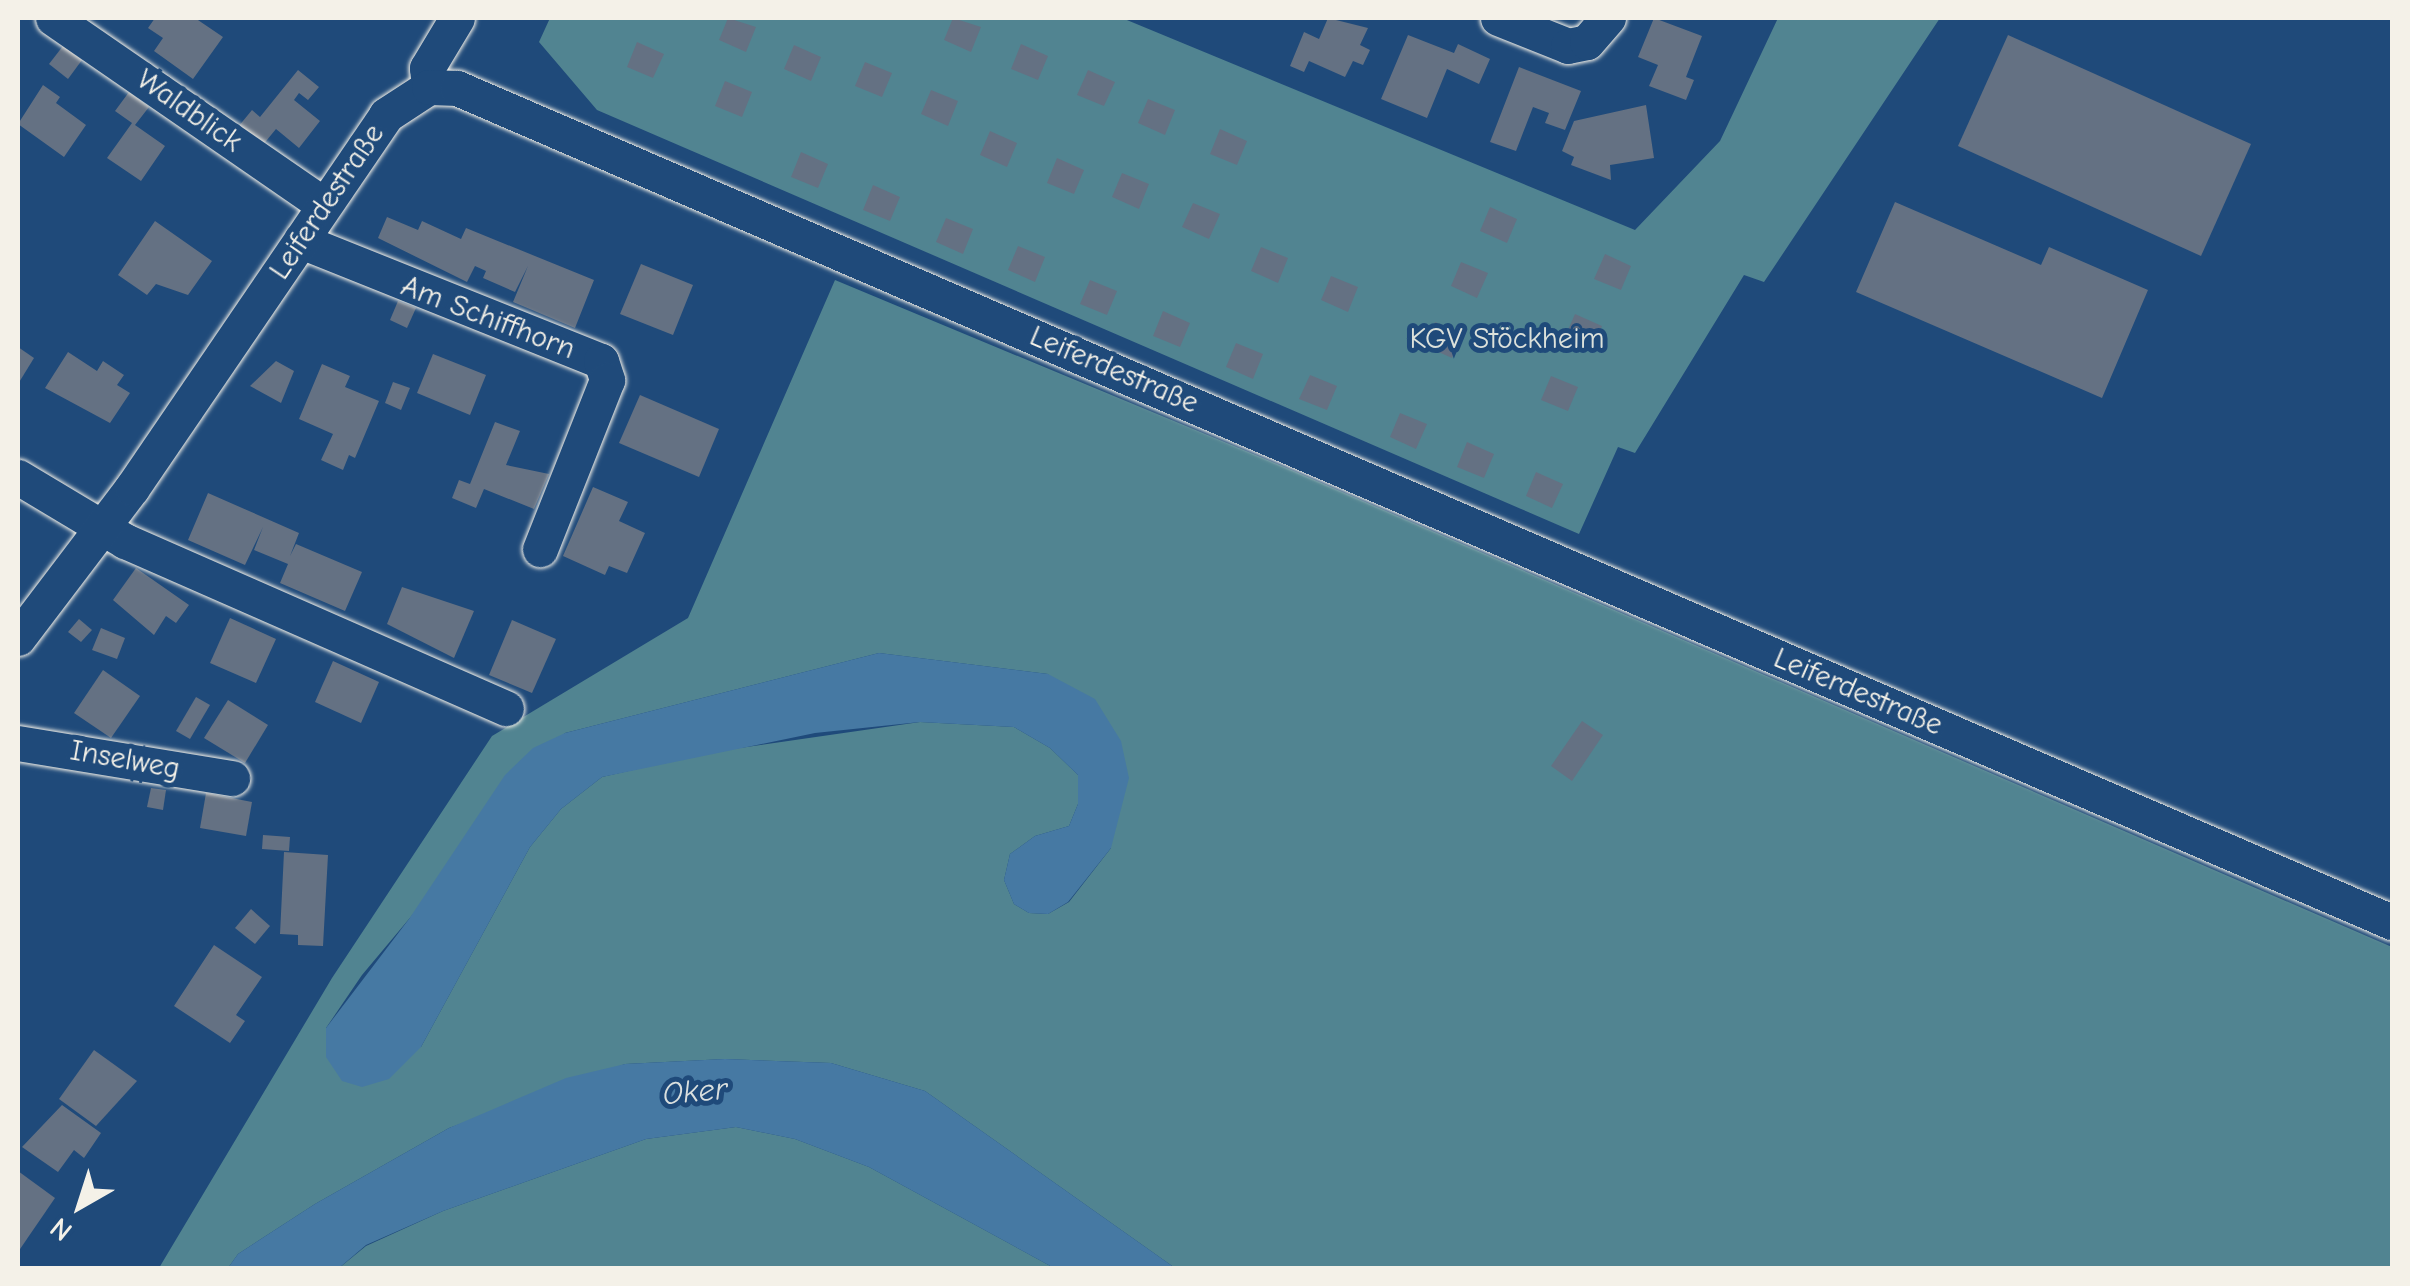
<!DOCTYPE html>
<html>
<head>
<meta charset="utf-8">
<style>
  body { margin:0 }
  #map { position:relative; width:2410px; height:1286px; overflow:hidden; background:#1f4a7a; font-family:"Comic Neue",sans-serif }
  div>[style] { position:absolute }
  .green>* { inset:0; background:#518491 }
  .water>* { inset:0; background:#4679a3 }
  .building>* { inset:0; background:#647183 }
  .roads { filter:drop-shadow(0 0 2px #f4f1e8) drop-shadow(0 0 2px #f4f1e8) }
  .street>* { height:35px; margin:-17.5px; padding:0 17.5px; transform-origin:17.5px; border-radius:17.5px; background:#1f4a7a }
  span { translate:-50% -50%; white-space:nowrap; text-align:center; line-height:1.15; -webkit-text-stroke:10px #1f4a7a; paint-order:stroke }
  .street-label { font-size:30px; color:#f4f1e8 }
  .park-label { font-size:30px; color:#dce1db }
  .water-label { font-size:32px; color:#dadfde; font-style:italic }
  .frame { position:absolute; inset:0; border:20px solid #f4f1e8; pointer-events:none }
  .north { position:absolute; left:30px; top:1156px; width:100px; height:100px; -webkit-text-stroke:8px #1f4a7a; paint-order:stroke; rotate:219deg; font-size:28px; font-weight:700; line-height:40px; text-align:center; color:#f4f1e8 }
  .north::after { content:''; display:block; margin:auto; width:35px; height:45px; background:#f4f1e8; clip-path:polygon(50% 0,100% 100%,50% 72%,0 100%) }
</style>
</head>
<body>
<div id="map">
  <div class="green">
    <div style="clip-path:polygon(550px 18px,1122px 18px,1635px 230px,1720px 141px,1778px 18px,1940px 18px,1764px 282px,1744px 275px,1635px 453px,1618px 447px,1579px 534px,597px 110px,539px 42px)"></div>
    <div style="clip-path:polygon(evenodd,835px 280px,1294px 471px,2392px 947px,2392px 1268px,1175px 1268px,925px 1091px,831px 1063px,725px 1059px,625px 1064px,449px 1128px,315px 1204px,238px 1254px,228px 1268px,159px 1268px,332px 978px,492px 736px,688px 618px,835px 280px,879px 653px,1048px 674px,1111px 848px,1069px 902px,1048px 914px,1029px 913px,1014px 904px,1004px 880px,1010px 854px,1035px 836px,1069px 826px,1078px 804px,1078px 775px,1050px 748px,1014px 727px,920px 722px,712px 752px,602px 777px,561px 809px,530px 847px,421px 1047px,326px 1057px,326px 1028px,362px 975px,565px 733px,879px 653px)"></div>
    <div style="clip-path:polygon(736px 1127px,795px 1139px,869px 1167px,1054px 1268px,339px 1268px,366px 1246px,443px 1211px,646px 1139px)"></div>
  </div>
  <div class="water">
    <div style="clip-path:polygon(879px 653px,1048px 674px,1095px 699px,1121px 741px,1129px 778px,1111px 848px,1068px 902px,1048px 914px,1029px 913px,1014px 904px,1004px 880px,1010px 854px,1035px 836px,1069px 826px,1078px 804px,1078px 775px,1050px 748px,1014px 727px,920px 722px,815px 733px,602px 777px,561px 809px,530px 847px,421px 1047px,389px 1079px,362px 1087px,342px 1081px,326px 1057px,326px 1028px,409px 919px,505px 775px,533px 748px,565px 733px)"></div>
    <div style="clip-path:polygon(725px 1059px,831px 1063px,925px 1091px,1175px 1268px,1054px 1268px,869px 1167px,795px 1139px,736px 1127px,646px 1139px,443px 1211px,366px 1245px,339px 1268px,228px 1268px,238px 1254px,315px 1204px,449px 1128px,566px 1078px,625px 1064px)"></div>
  </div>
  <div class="building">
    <div style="clip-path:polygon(155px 18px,195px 18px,223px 37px,193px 79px,154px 51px,163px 38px,148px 28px)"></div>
    <div style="clip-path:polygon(728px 18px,756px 27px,746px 52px,719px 40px)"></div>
    <div style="clip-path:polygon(953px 18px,981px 27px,971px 52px,944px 40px)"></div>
    <div style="clip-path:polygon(1328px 18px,1368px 28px,1360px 45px,1370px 50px,1363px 65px,1353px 61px,1345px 77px,1309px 61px,1304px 72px,1290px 66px,1304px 32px,1319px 39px)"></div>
    <div style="clip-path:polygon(1654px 18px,1702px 36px,1686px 77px,1694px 80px,1686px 100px,1649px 86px,1658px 65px,1638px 57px)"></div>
    <div style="clip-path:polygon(1408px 35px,1454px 53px,1458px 44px,1490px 59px,1479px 84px,1447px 69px,1427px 118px,1381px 99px)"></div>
    <div style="clip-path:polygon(2008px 35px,2251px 144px,2201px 256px,1958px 146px)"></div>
    <div style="clip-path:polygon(637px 42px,664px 54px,653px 78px,627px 67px)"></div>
    <div style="clip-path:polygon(1021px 44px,1048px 56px,1038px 80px,1011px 69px)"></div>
    <div style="clip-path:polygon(794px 45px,821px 57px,811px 81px,784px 69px)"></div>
    <div style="clip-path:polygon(63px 46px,82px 60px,68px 79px,49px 64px)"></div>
    <div style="clip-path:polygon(865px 62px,892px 73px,882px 97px,855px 86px)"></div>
    <div style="clip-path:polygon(1519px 67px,1581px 91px,1565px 130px,1545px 123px,1549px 113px,1533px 107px,1516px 151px,1490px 142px)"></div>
    <div style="clip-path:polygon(298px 70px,319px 87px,308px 100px,299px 93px,294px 100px,320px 121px,299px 148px,276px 129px,262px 146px,238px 127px,252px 110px,260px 117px)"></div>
    <div style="clip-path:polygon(1088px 70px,1115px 82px,1104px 106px,1077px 95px)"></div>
    <div style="clip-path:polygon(725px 81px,752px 92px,742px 117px,715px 106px)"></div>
    <div style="clip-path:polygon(43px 85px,60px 97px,56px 103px,86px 125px,64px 157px,18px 124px)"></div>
    <div style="clip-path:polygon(931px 90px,958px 101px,948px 126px,921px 114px)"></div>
    <div style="clip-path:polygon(129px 92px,149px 107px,135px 125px,165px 146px,141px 181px,107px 158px,132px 123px,115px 111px)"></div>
    <div style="clip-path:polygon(1148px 99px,1175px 110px,1165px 135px,1138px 123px)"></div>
    <div style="clip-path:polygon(1646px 105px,1654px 158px,1610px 165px,1611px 180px,1571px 165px,1574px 157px,1562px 151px,1574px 121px)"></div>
    <div style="clip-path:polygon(1220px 129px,1247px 141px,1237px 165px,1210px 154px)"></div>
    <div style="clip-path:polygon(990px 131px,1017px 143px,1007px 167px,980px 155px)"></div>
    <div style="clip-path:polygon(801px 152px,828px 164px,818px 188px,791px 177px)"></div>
    <div style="clip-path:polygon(1057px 158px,1084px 170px,1074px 194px,1047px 183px)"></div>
    <div style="clip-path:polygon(1122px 173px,1149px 184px,1139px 209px,1112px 197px)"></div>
    <div style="clip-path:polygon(873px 185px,900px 197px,890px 221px,863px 210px)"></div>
    <div style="clip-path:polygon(1895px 202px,2041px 265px,2049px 247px,2148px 290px,2102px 398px,1856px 292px)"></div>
    <div style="clip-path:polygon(1193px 203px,1220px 214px,1209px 239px,1182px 227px)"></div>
    <div style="clip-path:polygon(1490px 207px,1517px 219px,1507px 243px,1480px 231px)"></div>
    <div style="clip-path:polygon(387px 217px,418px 230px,422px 221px,461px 239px,466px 228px,594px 280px,575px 328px,513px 302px,528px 266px,515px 292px,483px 278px,486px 271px,475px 266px,467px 282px,378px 238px)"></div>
    <div style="clip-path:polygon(946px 218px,973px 229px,963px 254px,936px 242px)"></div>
    <div style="clip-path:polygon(155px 221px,212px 261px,188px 295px,156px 284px,147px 295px,118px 275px)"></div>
    <div style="clip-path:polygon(1018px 246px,1045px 257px,1035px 282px,1008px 270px)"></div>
    <div style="clip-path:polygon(1261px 247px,1288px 258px,1278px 283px,1251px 271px)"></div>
    <div style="clip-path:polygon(1605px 254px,1631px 266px,1621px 290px,1594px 279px)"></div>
    <div style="clip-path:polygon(1461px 262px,1488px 273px,1477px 298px,1451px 286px)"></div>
    <div style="clip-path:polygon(641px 264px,693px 285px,673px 335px,620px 314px)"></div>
    <div style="clip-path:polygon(1331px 276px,1358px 287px,1348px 312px,1321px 300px)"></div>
    <div style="clip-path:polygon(1090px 280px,1117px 291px,1107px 315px,1080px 304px)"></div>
    <div style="clip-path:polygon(398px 301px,416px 308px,407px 328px,390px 320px)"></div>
    <div style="clip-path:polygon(1163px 311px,1190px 323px,1180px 347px,1153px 336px)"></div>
    <div style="clip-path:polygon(1575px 314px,1602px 326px,1591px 350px,1564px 339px)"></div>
    <div style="clip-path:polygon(1435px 322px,1462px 333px,1452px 358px,1425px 346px)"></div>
    <div style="clip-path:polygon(1236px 343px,1263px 354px,1253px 379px,1226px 367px)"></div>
    <div style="clip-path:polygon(18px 347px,34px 358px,18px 384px)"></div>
    <div style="clip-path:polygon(68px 352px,97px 371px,103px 361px,124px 375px,117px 385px,130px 393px,110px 423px,45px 388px)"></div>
    <div style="clip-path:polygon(433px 354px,486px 375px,470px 415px,417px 393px)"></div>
    <div style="clip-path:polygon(276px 361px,294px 371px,281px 403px,250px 386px)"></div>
    <div style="clip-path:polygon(322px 364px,350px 376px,345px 387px,379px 401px,355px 458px,349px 455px,343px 470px,321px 460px,333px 434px,299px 419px)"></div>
    <div style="clip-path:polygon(1310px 375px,1337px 386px,1327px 410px,1299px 399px)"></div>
    <div style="clip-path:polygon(1551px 376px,1578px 387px,1568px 411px,1541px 400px)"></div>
    <div style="clip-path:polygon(393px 382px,410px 388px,401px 410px,385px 403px)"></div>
    <div style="clip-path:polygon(640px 395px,719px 429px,699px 477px,619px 443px)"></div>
    <div style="clip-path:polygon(1400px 413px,1427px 424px,1416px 449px,1390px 437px)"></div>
    <div style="clip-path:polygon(495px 422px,520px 431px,506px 465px,549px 474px,534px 509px,484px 489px,476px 508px,452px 498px,459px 480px,470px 484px)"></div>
    <div style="clip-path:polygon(1467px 442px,1494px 454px,1484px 478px,1457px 467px)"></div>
    <div style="clip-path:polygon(1536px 472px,1563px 484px,1552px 508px,1526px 496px)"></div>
    <div style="clip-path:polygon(593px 487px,628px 502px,619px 521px,645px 533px,627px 573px,609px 566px,605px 575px,563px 556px)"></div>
    <div style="clip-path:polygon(208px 493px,299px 533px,290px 556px,296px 544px,362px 572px,345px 611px,280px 583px,288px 564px,254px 550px,263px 527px,245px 565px,188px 540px)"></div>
    <div style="clip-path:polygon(136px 568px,189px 605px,176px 623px,166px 616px,154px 635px,113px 600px)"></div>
    <div style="clip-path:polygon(402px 587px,474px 611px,454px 658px,387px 624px)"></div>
    <div style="clip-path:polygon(230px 618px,276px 639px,256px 683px,210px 663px)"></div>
    <div style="clip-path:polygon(79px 619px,92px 630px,81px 642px,68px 632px)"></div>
    <div style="clip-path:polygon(512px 620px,556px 639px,532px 693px,489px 675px)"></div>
    <div style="clip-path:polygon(101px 628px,125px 638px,117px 659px,92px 650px)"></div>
    <div style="clip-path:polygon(333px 661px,379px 682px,361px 723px,315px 702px)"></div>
    <div style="clip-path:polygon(103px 670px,140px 696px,111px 738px,74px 713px)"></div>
    <div style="clip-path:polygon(196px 697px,210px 705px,190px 739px,176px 731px)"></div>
    <div style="clip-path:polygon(228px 700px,268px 725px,245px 763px,204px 738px)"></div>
    <div style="clip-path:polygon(1582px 721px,1603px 735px,1572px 781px,1551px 766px)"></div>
    <div style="clip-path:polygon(151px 788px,166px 790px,163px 810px,147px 807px)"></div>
    <div style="clip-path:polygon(206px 793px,252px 802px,246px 836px,200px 828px)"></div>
    <div style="clip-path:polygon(263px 835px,290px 837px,289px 851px,262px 849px)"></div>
    <div style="clip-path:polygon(284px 852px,328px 855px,323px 946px,298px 945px,298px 935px,280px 934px)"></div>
    <div style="clip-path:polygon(251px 909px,270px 926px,255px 944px,235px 928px)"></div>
    <div style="clip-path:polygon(214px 945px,262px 977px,236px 1015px,245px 1021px,230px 1043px,174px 1006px)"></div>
    <div style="clip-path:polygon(94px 1050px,137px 1081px,96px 1126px,59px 1099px)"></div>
    <div style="clip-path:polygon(62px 1105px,101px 1133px,84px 1158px,74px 1150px,58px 1172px,22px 1147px)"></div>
    <div style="clip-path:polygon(18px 1171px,55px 1198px,18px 1252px)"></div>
  </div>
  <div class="roads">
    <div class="street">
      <div style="left:53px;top:18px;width:329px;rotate:34.6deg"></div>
      <div style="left:1498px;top:18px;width:75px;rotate:21.8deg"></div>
      <div style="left:1568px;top:46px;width:19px;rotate:-12deg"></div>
      <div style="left:1587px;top:42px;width:32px;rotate:-49deg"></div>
      <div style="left:429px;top:87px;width:19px;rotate:-96deg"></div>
      <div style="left:427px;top:68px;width:58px;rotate:-59deg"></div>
      <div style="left:301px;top:241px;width:323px;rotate:21.8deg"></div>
      <div style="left:601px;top:361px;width:20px;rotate:72deg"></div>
      <div style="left:607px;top:380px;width:182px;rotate:111.6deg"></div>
      <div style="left:18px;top:477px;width:125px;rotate:30.9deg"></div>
      <div style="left:125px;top:541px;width:416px;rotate:23.7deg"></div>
      <div style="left:18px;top:638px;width:188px;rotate:-52.8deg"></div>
      <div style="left:132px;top:488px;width:451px;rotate:-55.7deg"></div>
      <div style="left:386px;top:115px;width:51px;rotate:-33.1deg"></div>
      <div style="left:429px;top:87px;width:28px;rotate:2deg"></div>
      <div style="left:457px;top:88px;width:2107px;rotate:23.32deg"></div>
      <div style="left:18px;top:743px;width:217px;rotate:9.3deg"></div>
    </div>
  </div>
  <div class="street-label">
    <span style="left:189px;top:111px;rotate:35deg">Waldblick</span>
    <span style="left:327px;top:202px;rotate:-56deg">Leiferdestraße</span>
    <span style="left:488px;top:318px;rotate:21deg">Am Schiffhorn</span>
    <span style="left:1114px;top:370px;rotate:23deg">Leiferdestraße</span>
    <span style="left:1858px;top:692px;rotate:23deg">Leiferdestraße</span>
    <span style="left:125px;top:760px;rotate:10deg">Inselweg</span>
  </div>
  <div class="park-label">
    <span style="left:1507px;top:339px">KGV Stöckheim</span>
  </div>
  <div class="water-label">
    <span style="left:695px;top:1092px;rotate:-5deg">Oker</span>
  </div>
  <div class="frame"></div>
  <div class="north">N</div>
</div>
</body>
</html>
